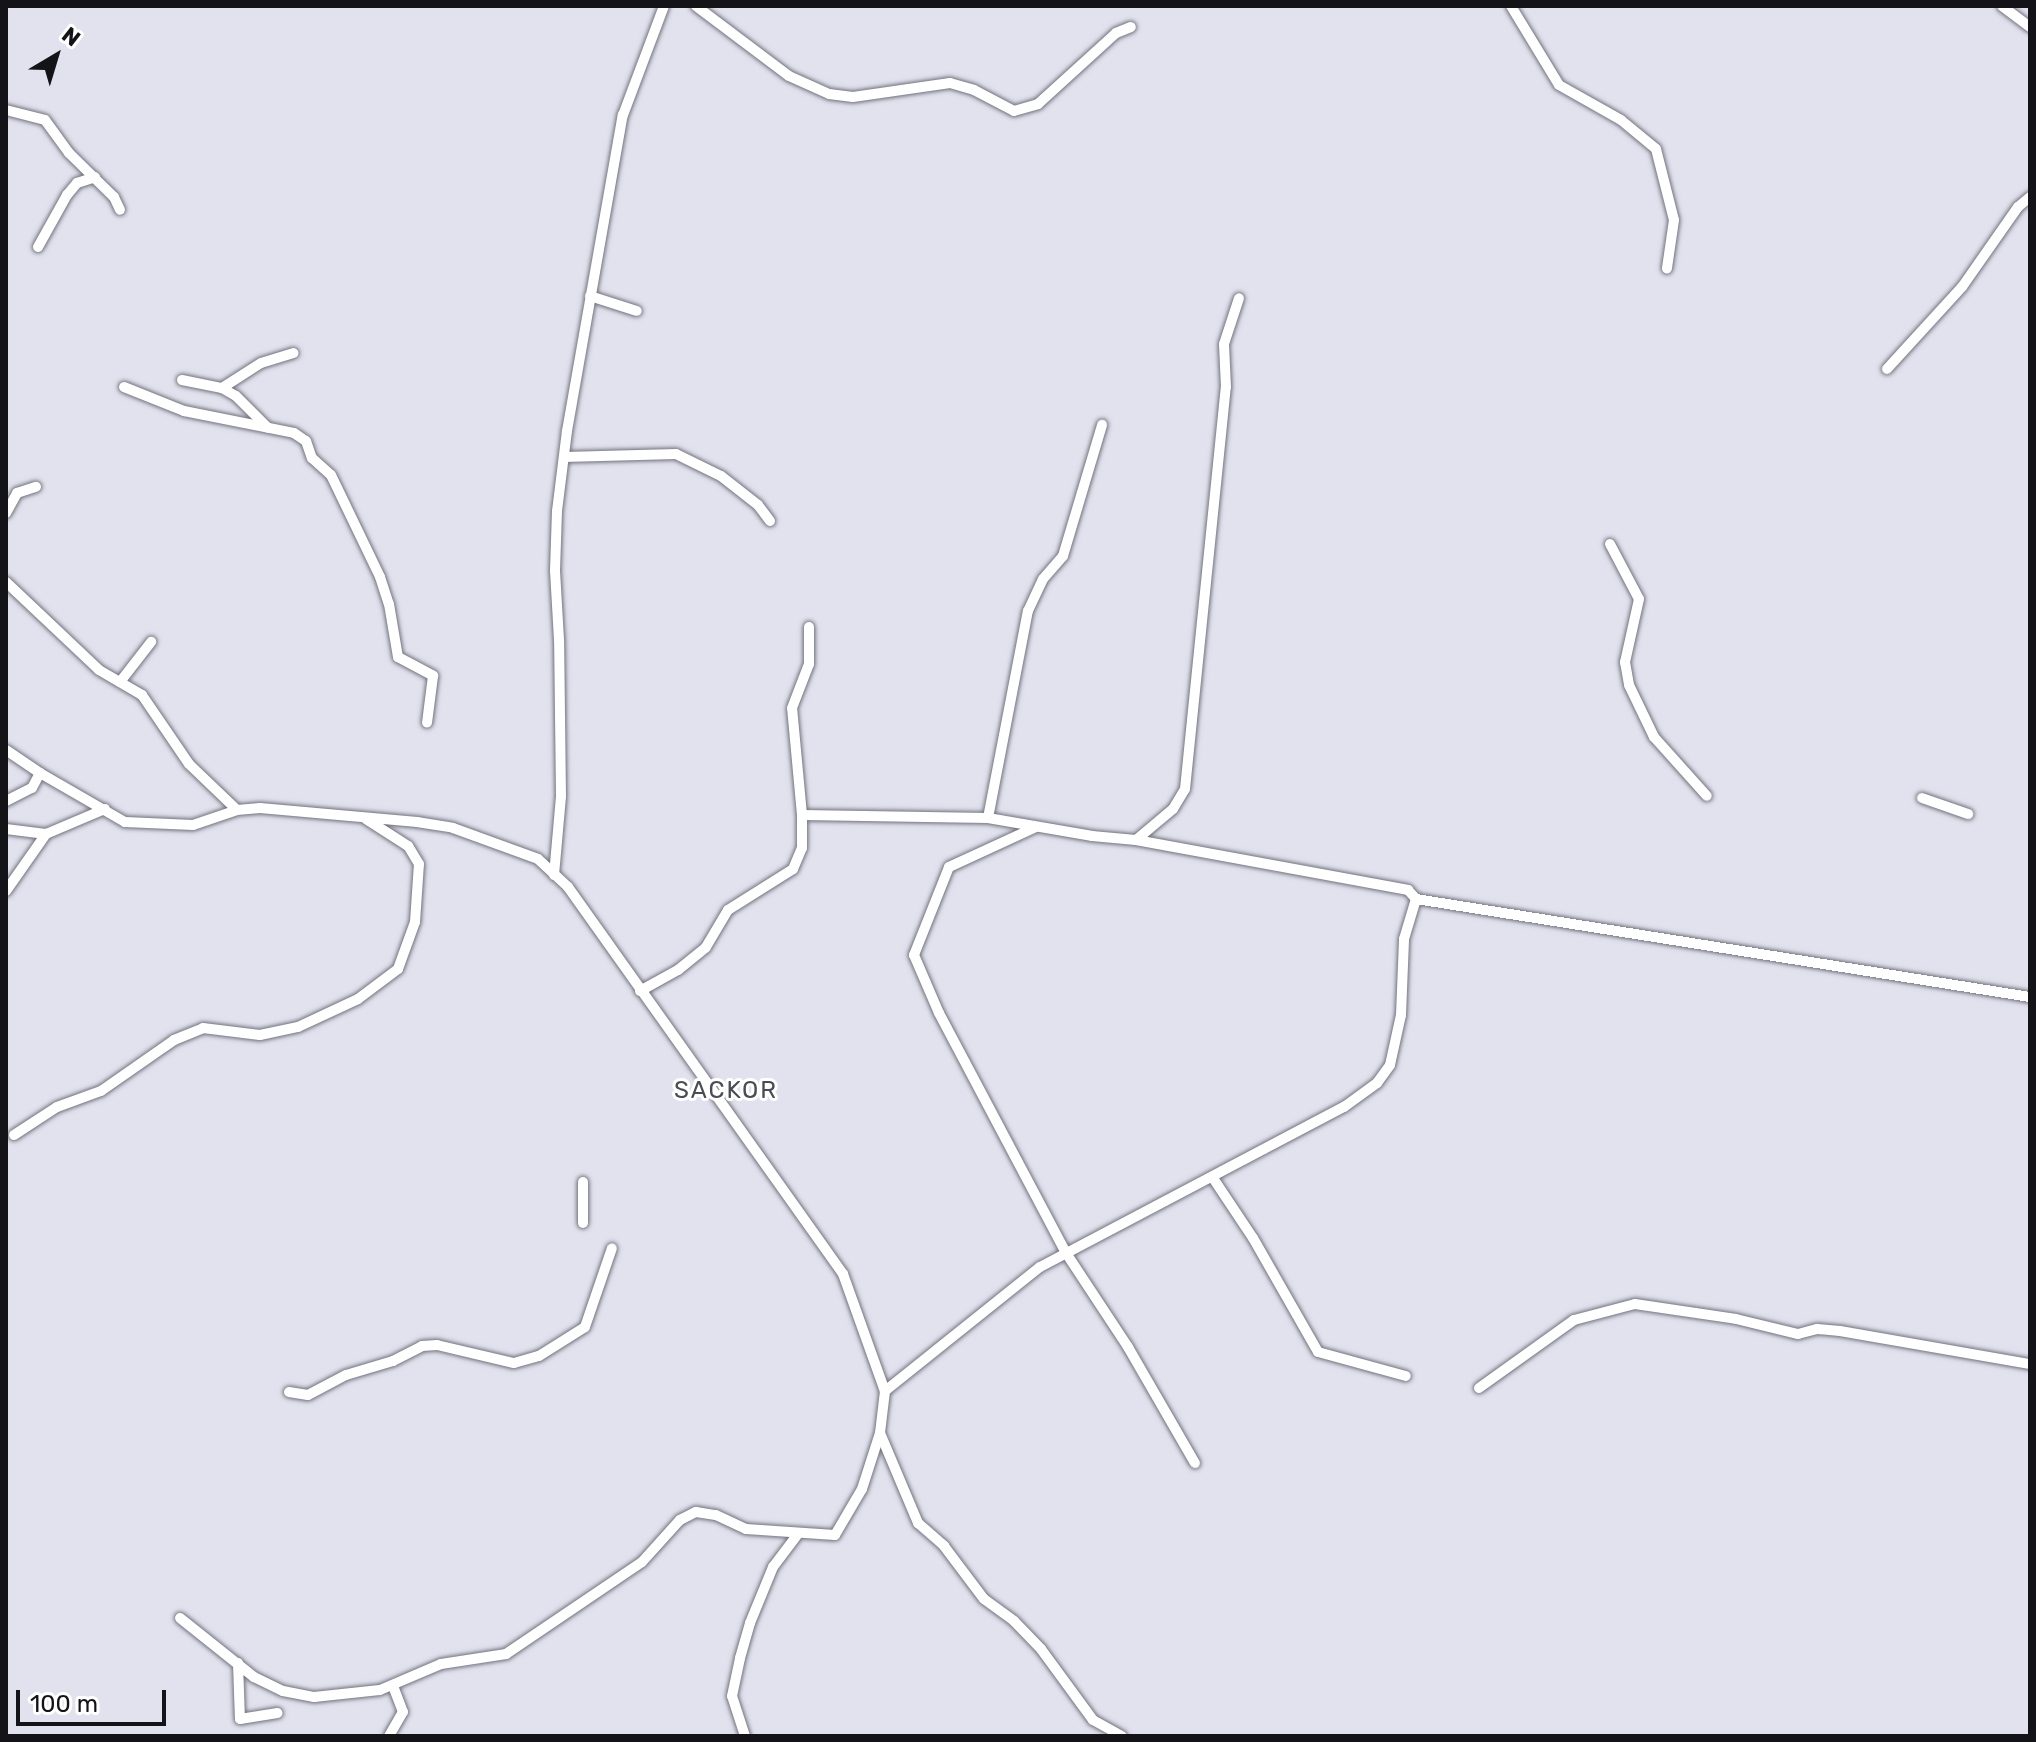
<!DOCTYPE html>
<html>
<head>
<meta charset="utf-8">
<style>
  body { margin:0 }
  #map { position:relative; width:2036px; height:1742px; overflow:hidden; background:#e1e2ee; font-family:Rubik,sans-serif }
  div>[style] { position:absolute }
  .roads { filter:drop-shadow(0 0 2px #72737d) drop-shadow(0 0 2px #72737d) }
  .minor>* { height:10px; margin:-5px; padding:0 5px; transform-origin:5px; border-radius:5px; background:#fff }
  span { translate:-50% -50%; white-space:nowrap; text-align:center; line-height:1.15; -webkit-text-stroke:6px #fff; paint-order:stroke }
  .neighbourhood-label { font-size:24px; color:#4a4b55; letter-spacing:2px }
  .frame { position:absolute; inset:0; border:8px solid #141418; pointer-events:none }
  .north { position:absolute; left:16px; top:16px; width:80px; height:80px; -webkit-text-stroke:6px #fff; paint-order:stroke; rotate:38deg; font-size:22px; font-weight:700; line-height:32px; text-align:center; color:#141418 }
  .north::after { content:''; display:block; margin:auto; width:28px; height:36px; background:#141418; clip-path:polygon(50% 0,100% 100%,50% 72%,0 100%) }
  .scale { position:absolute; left:16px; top:1690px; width:150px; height:36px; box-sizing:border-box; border:4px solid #141418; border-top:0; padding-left:10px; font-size:24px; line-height:28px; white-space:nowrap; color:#141418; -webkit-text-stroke:6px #fff; paint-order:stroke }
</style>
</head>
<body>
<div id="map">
  <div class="roads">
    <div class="minor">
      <div style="left:696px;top:6px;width:116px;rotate:37deg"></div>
      <div style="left:789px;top:76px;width:44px;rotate:24.2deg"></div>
      <div style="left:829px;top:94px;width:24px;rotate:7deg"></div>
      <div style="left:853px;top:97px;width:98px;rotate:-8.2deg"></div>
      <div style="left:950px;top:83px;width:25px;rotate:16deg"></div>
      <div style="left:974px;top:90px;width:45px;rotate:27.7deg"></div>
      <div style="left:1014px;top:111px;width:25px;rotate:-16deg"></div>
      <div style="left:1038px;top:104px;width:105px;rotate:-42.3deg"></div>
      <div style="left:1116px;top:33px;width:16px;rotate:-22deg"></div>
      <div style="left:1511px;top:6px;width:92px;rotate:58.7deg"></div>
      <div style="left:1559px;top:85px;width:71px;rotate:29.4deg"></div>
      <div style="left:1621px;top:120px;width:45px;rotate:39.6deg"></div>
      <div style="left:1656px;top:149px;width:73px;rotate:75.8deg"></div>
      <div style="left:1674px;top:220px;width:49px;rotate:98.3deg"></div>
      <div style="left:2002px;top:6px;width:35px;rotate:37deg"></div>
      <div style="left:6px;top:110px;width:40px;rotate:14.4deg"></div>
      <div style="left:45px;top:120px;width:41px;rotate:54deg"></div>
      <div style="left:69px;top:153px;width:63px;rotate:44.4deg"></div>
      <div style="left:114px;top:197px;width:14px;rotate:65deg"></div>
      <div style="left:38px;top:247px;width:60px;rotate:-60.9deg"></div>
      <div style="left:67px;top:195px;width:16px;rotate:-50deg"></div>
      <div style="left:77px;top:183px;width:19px;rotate:-18deg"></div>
      <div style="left:590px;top:296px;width:49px;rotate:17.7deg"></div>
      <div style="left:1887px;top:369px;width:111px;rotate:-47.6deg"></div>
      <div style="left:1962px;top:287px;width:98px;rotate:-55deg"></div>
      <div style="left:2018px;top:207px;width:16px;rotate:-40deg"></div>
      <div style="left:182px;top:380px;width:41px;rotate:11.3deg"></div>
      <div style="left:222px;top:388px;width:16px;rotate:30deg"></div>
      <div style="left:236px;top:396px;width:45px;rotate:45deg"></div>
      <div style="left:124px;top:387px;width:65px;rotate:21.8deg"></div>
      <div style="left:184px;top:411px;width:112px;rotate:11.3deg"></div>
      <div style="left:294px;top:433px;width:14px;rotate:34deg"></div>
      <div style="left:306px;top:441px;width:18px;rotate:71deg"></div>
      <div style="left:312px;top:458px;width:25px;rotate:42deg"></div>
      <div style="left:331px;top:475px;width:113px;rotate:64.3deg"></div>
      <div style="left:380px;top:577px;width:28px;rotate:72deg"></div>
      <div style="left:389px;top:604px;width:54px;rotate:80.4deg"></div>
      <div style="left:398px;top:657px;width:40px;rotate:28deg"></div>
      <div style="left:433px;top:676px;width:47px;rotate:97.3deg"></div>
      <div style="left:222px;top:388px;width:46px;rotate:-32.7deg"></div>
      <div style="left:261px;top:363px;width:34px;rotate:-17deg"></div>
      <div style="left:564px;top:457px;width:112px;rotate:-1.5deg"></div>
      <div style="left:676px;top:454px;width:50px;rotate:26.1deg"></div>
      <div style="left:721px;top:476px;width:47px;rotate:38.1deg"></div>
      <div style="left:758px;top:505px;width:20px;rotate:53deg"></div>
      <div style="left:6px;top:513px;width:23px;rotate:-61deg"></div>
      <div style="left:17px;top:493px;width:20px;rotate:-18deg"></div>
      <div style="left:1610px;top:544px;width:62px;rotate:62.2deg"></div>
      <div style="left:1639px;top:599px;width:65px;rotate:102.5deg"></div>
      <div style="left:1625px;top:662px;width:23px;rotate:80deg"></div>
      <div style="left:1629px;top:685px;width:58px;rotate:64.3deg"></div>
      <div style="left:1654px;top:737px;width:79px;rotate:48.1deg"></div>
      <div style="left:6px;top:582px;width:128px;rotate:43.4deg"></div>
      <div style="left:99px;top:670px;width:50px;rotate:30.2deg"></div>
      <div style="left:142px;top:695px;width:83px;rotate:55.7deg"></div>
      <div style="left:189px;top:764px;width:66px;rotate:43.8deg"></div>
      <div style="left:120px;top:682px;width:51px;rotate:-52.2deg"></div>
      <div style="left:6px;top:750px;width:41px;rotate:34.1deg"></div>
      <div style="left:40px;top:773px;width:98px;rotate:30deg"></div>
      <div style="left:125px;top:822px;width:68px;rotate:2.5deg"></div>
      <div style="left:193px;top:825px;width:46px;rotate:-18.8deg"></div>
      <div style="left:237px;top:810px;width:23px;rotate:-5deg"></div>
      <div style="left:260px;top:808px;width:158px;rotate:5.1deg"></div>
      <div style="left:417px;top:822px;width:36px;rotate:9deg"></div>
      <div style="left:453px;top:828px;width:90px;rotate:20deg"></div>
      <div style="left:538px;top:859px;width:41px;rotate:43deg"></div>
      <div style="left:568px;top:887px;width:475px;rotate:54.6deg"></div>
      <div style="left:843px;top:1274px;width:124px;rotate:70.3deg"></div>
      <div style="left:1922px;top:798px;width:49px;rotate:19.2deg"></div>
      <div style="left:6px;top:801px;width:29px;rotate:-27deg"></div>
      <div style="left:32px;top:788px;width:17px;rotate:-62deg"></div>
      <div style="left:802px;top:815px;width:107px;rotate:-95.3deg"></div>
      <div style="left:792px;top:708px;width:47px;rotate:-68.9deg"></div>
      <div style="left:809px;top:664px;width:37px;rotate:-90deg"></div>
      <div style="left:988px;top:818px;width:211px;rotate:-79.1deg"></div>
      <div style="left:1028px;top:611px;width:35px;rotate:-65deg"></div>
      <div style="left:1043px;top:579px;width:30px;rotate:-49deg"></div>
      <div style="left:1063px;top:556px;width:137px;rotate:-73.4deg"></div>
      <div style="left:1036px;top:827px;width:96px;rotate:155.3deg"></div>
      <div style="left:949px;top:867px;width:95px;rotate:111.7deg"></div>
      <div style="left:914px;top:955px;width:63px;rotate:66.7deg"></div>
      <div style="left:939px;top:1013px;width:272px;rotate:62.1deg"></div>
      <div style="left:1066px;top:1253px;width:113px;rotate:56.6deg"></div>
      <div style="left:1128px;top:1347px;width:134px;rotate:60deg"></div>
      <div style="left:6px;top:829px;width:40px;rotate:7.1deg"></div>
      <div style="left:1136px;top:840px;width:48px;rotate:-40deg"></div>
      <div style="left:1173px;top:809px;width:23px;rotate:-59deg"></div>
      <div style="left:1185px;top:789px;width:404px;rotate:-84.2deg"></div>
      <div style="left:1226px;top:387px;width:43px;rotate:-92.7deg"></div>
      <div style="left:1224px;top:344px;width:48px;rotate:-71.9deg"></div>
      <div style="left:554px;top:875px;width:79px;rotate:-84.9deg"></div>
      <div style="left:561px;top:796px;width:156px;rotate:-90.7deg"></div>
      <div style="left:559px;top:640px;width:69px;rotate:-93.3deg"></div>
      <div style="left:555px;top:571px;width:60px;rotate:-88.1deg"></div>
      <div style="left:557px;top:511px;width:81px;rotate:-82.9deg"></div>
      <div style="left:567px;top:431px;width:321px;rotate:-80deg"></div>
      <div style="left:623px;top:115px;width:116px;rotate:-69.4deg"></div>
      <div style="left:6px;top:891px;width:70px;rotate:-54.9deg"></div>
      <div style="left:46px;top:834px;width:64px;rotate:-23deg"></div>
      <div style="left:640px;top:991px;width:43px;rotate:-28.9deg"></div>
      <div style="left:678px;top:970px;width:36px;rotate:-39deg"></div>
      <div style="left:706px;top:947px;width:43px;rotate:-59.3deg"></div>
      <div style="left:728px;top:910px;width:77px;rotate:-32.2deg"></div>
      <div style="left:793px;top:869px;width:23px;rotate:-67deg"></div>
      <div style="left:802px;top:848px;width:33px;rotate:-90deg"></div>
      <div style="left:802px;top:815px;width:186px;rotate:0.9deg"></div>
      <div style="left:988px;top:818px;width:106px;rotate:9.8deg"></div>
      <div style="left:1092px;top:836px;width:44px;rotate:5.2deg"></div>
      <div style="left:1136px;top:840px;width:277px;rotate:10.4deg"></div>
      <div style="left:1408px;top:890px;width:12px;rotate:48deg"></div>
      <div style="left:14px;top:1135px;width:51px;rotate:-33.1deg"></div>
      <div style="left:57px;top:1107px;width:47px;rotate:-20deg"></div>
      <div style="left:101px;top:1091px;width:89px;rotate:-34.9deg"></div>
      <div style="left:174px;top:1040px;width:31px;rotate:-22deg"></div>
      <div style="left:203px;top:1028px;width:57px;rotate:7deg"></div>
      <div style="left:260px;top:1035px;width:39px;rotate:-12deg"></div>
      <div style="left:298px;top:1027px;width:66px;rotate:-25deg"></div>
      <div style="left:358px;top:999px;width:50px;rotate:-36.9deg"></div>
      <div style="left:398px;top:969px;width:50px;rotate:-70.1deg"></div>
      <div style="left:415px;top:922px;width:58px;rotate:-86.1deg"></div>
      <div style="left:419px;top:864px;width:21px;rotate:-121deg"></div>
      <div style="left:408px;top:846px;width:50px;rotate:-147.3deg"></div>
      <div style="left:1213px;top:1178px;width:72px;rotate:56.3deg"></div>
      <div style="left:1253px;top:1238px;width:131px;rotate:60.3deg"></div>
      <div style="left:1318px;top:1352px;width:91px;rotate:15.3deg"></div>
      <div style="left:583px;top:1182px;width:41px;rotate:90deg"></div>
      <div style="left:1479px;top:1388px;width:117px;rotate:-35.6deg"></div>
      <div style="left:1574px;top:1320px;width:63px;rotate:-14.7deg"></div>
      <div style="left:1635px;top:1304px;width:102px;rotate:8.4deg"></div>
      <div style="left:1736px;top:1319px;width:64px;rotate:13.6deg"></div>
      <div style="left:1798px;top:1334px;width:20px;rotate:-15deg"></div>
      <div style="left:1817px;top:1329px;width:23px;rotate:5deg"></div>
      <div style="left:1840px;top:1331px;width:193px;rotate:9.9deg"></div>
      <div style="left:289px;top:1392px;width:19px;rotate:9deg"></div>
      <div style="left:308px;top:1395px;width:43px;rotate:-27.8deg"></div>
      <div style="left:346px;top:1375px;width:49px;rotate:-16.6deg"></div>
      <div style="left:393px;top:1361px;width:33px;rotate:-27deg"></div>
      <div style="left:422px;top:1346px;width:15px;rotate:-4deg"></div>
      <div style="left:437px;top:1345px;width:79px;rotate:13.2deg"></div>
      <div style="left:514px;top:1363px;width:26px;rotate:-16deg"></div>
      <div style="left:539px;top:1356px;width:54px;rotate:-32.2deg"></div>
      <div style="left:585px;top:1327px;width:83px;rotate:-71.1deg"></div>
      <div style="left:880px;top:1433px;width:98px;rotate:67.1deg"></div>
      <div style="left:918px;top:1523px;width:35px;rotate:41deg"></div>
      <div style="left:944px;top:1546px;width:66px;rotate:53deg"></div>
      <div style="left:984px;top:1599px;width:37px;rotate:36deg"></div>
      <div style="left:1014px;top:1621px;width:39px;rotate:46deg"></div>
      <div style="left:1041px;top:1649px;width:88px;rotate:53.8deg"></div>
      <div style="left:1093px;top:1720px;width:33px;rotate:29deg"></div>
      <div style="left:180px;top:1618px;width:95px;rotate:38.6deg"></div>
      <div style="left:254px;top:1677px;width:32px;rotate:26deg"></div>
      <div style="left:283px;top:1691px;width:32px;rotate:11deg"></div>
      <div style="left:314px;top:1697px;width:66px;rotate:-6.1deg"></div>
      <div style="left:380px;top:1690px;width:66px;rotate:-23.1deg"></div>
      <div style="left:441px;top:1664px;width:66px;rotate:-8.7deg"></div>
      <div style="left:506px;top:1654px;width:164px;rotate:-34.1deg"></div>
      <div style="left:642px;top:1562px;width:57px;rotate:-47.9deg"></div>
      <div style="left:680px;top:1520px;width:18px;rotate:-27deg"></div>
      <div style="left:696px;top:1512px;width:20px;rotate:9deg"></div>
      <div style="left:716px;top:1515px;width:33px;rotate:25deg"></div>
      <div style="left:746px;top:1529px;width:89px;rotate:3.9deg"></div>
      <div style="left:835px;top:1535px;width:53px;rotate:-59.6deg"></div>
      <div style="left:862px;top:1489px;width:59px;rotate:-72.2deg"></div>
      <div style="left:880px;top:1433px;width:42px;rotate:-83.2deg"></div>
      <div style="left:885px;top:1391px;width:198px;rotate:-38.7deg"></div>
      <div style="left:1040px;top:1267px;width:344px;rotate:-27.8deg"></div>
      <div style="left:1344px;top:1107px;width:41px;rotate:-36deg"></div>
      <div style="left:1377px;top:1083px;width:22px;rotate:-54deg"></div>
      <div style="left:1390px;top:1065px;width:51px;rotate:-77.6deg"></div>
      <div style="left:1401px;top:1015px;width:76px;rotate:-87.7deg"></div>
      <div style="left:1404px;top:939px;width:42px;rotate:-73.3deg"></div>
      <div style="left:1416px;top:899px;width:622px;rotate:9.07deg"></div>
      <div style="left:238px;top:1663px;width:56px;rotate:88deg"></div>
      <div style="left:240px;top:1719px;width:38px;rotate:-9deg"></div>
      <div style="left:389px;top:1736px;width:28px;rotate:-60deg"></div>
      <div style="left:403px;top:1712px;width:28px;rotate:-111deg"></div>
      <div style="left:745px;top:1736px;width:42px;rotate:-108deg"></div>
      <div style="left:732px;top:1696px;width:39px;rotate:-78deg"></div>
      <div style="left:740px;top:1658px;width:36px;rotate:-74deg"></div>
      <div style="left:750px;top:1623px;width:61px;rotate:-67.7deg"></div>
      <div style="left:773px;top:1567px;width:41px;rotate:-52.9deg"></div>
    </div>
  </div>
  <div class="neighbourhood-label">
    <span style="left:726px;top:1091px">SACKOR</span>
  </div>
  <div class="frame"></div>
  <div class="north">N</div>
  <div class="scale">100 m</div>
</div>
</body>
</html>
